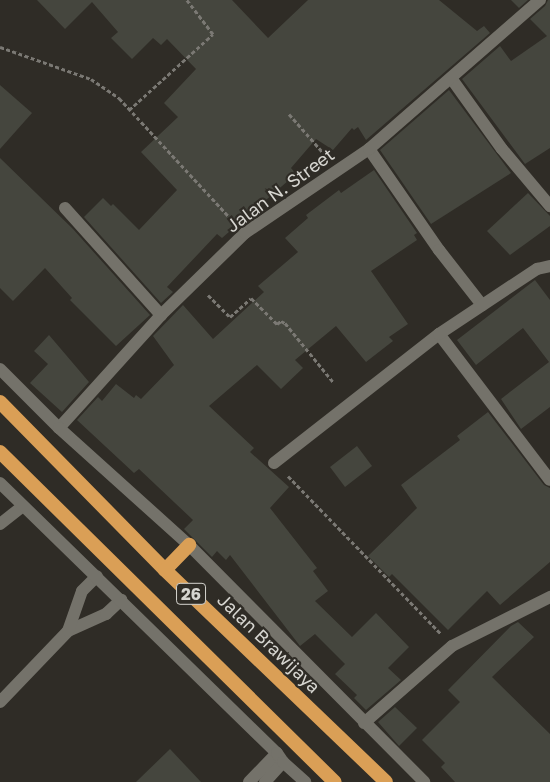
<!DOCTYPE html>
<html>
<head>
<meta charset="utf-8">
<style>
  body { margin:0 }
  #map { position:relative; width:550px; height:782px; overflow:hidden; background:#2f2c26; font-family:"Golos Text",sans-serif }
  div>[style] { position:absolute }
  .building>* { inset:0; background:#45463e }
  .path>* { height:3px; margin-top:-1.5px; transform-origin:0; background:repeating-linear-gradient(90deg,#7b7974 0 4px,transparent 0 6.5px) }
  .service>* { height:12px; margin:-6px; padding:0 6px; transform-origin:6px; border-radius:6px; background:#74726a }
  .minor>* { height:12px; margin:-6px; padding:0 6px; transform-origin:6px; border-radius:6px; background:#74726a }
  .tertiary>* { height:12px; margin:-6px; padding:0 6px; transform-origin:6px; border-radius:6px; background:#74726a }
  .trunk>* { height:14px; margin:-7px; padding:0 7px; transform-origin:7px; border-radius:7px; background:#da9f56 }
  span { translate:-50% -50%; white-space:nowrap; text-align:center; line-height:1.15; -webkit-text-stroke:4.5px #2f2c26; paint-order:stroke }
  .shield-label span { padding:1px 4px; background:#2f2c26; border:1px solid; border-radius:4px; -webkit-text-stroke-width:0 }
  .shield-label { font-size:16px; color:#d6d5d0; font-weight:700 }
  .street-label { font-size:18px; color:#d6d5d0 }
</style>
</head>
<body>
<div id="map">
  <div class="building">
    <div style="clip-path:polygon(37px 0,232px 0,268px 38px,308px 0,439px 0,477px 31px,484px 26px,490px 33px,366px 140px,358px 127px,354px 130px,352px 128px,333px 150px,316px 139px,291px 168px,296px 174px,222px 238px,217px 234px,167px 287px,173px 292px,161px 303px,84px 217px,103px 198px,111px 206px,113px 204px,139px 230px,177px 190px,141px 152px,178px 117px,164px 103px,196px 69px,167px 39px,161px 45px,153px 38px,132px 59px,111px 38px,118px 32px,92px 2px,65px 29px)"></div>
    <div style="clip-path:polygon(511px 0,528px 0,519px 8px)"></div>
    <div style="clip-path:polygon(548px 0,550px 0,550px 148px,525px 164px,462px 79px,500px 46px,511px 61px,547px 36px,530px 19px,545px 6px)"></div>
    <div style="clip-path:polygon(0 85px,32px 113px,0 149px)"></div>
    <div style="clip-path:polygon(449px 90px,511px 173px,431px 224px,380px 150px)"></div>
    <div style="clip-path:polygon(0 158px,73px 229px,150px 315px,116px 346px,70px 300px,72px 298px,45px 268px,13px 301px,0 288px)"></div>
    <div style="clip-path:polygon(374px 170px,417px 233px,414px 235px,417px 240px,371px 271px,408px 324px,389px 337px,393px 341px,366px 362px,336px 326px,295px 360px,303px 368px,281px 389px,257px 365px,209px 406px,254px 448px,250px 452px,289px 487px,270px 508px,317px 568px,313px 571px,328px 591px,315px 601px,352px 637px,376px 613px,409px 647px,388px 668px,401px 680px,366px 710px,354px 698px,357px 695px,335px 674px,345px 664px,315px 634px,300px 646px,230px 555px,226px 560px,217px 551px,212px 557px,184px 529px,193px 520px,139px 469px,134px 473px,77px 420px,98px 397px,102px 401px,116px 384px,134px 398px,136px 395px,141px 399px,174px 365px,153px 336px,183px 305px,213px 339px,264px 292px,258px 286px,298px 252px,285px 238px,308px 218px,306px 215px,339px 190px,341px 193px)"></div>
    <div style="clip-path:polygon(528px 193px,550px 216px,550px 226px,510px 255px,487px 231px)"></div>
    <div style="clip-path:polygon(535px 280px,550px 300px,550px 407px,521px 429px,501px 399px,549px 362px,523px 328px,476px 365px,457px 340px)"></div>
    <div style="clip-path:polygon(49px 335px,89px 382px,62px 412px,30px 383px,48px 364px,34px 351px)"></div>
    <div style="clip-path:polygon(488px 412px,544px 485px,550px 488px,550px 562px,500px 605px,487px 591px,448px 630px,392px 574px,389px 577px,368px 556px,417px 508px,401px 485px,460px 440px,457px 436px)"></div>
    <div style="clip-path:polygon(357px 446px,372px 466px,345px 487px,330px 467px)"></div>
    <div style="clip-path:polygon(518px 622px,534px 637px,492px 677px,550px 734px,550px 782px,455px 782px,441px 767px,445px 763px,422px 740px,460px 702px,448px 690px,511px 626px)"></div>
    <div style="clip-path:polygon(395px 707px,417px 728px,399px 746px,378px 722px)"></div>
    <div style="clip-path:polygon(170px 749px,201px 782px,136px 782px)"></div>
  </div>
  <div class="path">
    <div style="left:0;top:47px;width:96px;rotate:19.4deg"></div>
    <div style="left:91px;top:79px;width:34px;rotate:34deg"></div>
    <div style="left:119px;top:98px;width:166px;rotate:47.2deg"></div>
    <div style="left:129px;top:110px;width:113px;rotate:-42.1deg"></div>
    <div style="left:213px;top:34px;width:43px;rotate:-127.4deg"></div>
    <div style="left:289px;top:114px;width:56px;rotate:48.6deg"></div>
    <div style="left:208px;top:295px;width:31px;rotate:45deg"></div>
    <div style="left:230px;top:317px;width:28px;rotate:-42deg"></div>
    <div style="left:251px;top:298px;width:37px;rotate:45deg"></div>
    <div style="left:277px;top:324px;width:5px;rotate:-37deg"></div>
    <div style="left:281px;top:321px;width:4px;rotate:27deg"></div>
    <div style="left:285px;top:323px;width:77px;rotate:50.8deg"></div>
    <div style="left:288px;top:476px;width:219px;rotate:45.9deg"></div>
  </div>
  <div class="service">
    <div style="left:68px;top:631px;width:42px;rotate:-24.1deg"></div>
    <div style="left:106px;top:614px;width:21px;rotate:-43deg"></div>
    <div style="left:0;top:702px;width:98px;rotate:-46.2deg"></div>
    <div style="left:68px;top:631px;width:42px;rotate:-70.7deg"></div>
    <div style="left:82px;top:591px;width:21px;rotate:-45deg"></div>
    <div style="left:249px;top:782px;width:40px;rotate:-46deg"></div>
    <div style="left:265px;top:782px;width:27px;rotate:-48deg"></div>
  </div>
  <div class="minor">
    <div style="left:451px;top:78px;width:87px;rotate:54.3deg"></div>
    <div style="left:502px;top:149px;width:75px;rotate:49.9deg"></div>
    <div style="left:369px;top:149px;width:123px;rotate:55.3deg"></div>
    <div style="left:439px;top:250px;width:70px;rotate:52deg"></div>
    <div style="left:65px;top:208px;width:144px;rotate:48.1deg"></div>
    <div style="left:439px;top:334px;width:183px;rotate:52.8deg"></div>
    <div style="left:59px;top:428px;width:152px;rotate:-47.9deg"></div>
    <div style="left:161px;top:315px;width:117px;rotate:-44.3deg"></div>
    <div style="left:245px;top:233px;width:150px;rotate:-34.1deg"></div>
    <div style="left:369px;top:149px;width:227px;rotate:-41.1deg"></div>
    <div style="left:274px;top:463px;width:209px;rotate:-38deg"></div>
    <div style="left:439px;top:334px;width:118px;rotate:-33.6deg"></div>
    <div style="left:537px;top:269px;width:13px;rotate:-13deg"></div>
    <div style="left:0;top:524px;width:29px;rotate:-38deg"></div>
    <div style="left:364px;top:723px;width:117px;rotate:-41.2deg"></div>
    <div style="left:452px;top:646px;width:110px;rotate:-26.6deg"></div>
  </div>
  <div class="tertiary">
    <div style="left:0;top:369px;width:83px;rotate:45deg"></div>
    <div style="left:59px;top:428px;width:175px;rotate:42deg"></div>
    <div style="left:189px;top:545px;width:334px;rotate:45.2deg"></div>
    <div style="left:0;top:483px;width:387px;rotate:44.3deg"></div>
    <div style="left:277px;top:753px;width:11px;rotate:56deg"></div>
    <div style="left:283px;top:762px;width:30px;rotate:42deg"></div>
  </div>
  <div class="trunk">
    <div style="left:0;top:402px;width:235px;rotate:45.5deg"></div>
    <div style="left:165px;top:570px;width:306px;rotate:43.8deg"></div>
    <div style="left:0;top:452px;width:470px;rotate:44.6deg"></div>
    <div style="left:165px;top:570px;width:35px;rotate:-46deg"></div>
  </div>
  <div class="shield-label">
    <span style="left:191px;top:594px">26</span>
  </div>
  <div class="street-label">
    <span style="left:280px;top:190px;rotate:-36deg">Jalan N. Street</span>
    <span style="left:269px;top:643px;rotate:44deg">Jalan Brawijaya</span>
  </div>
</div>
</body>
</html>
